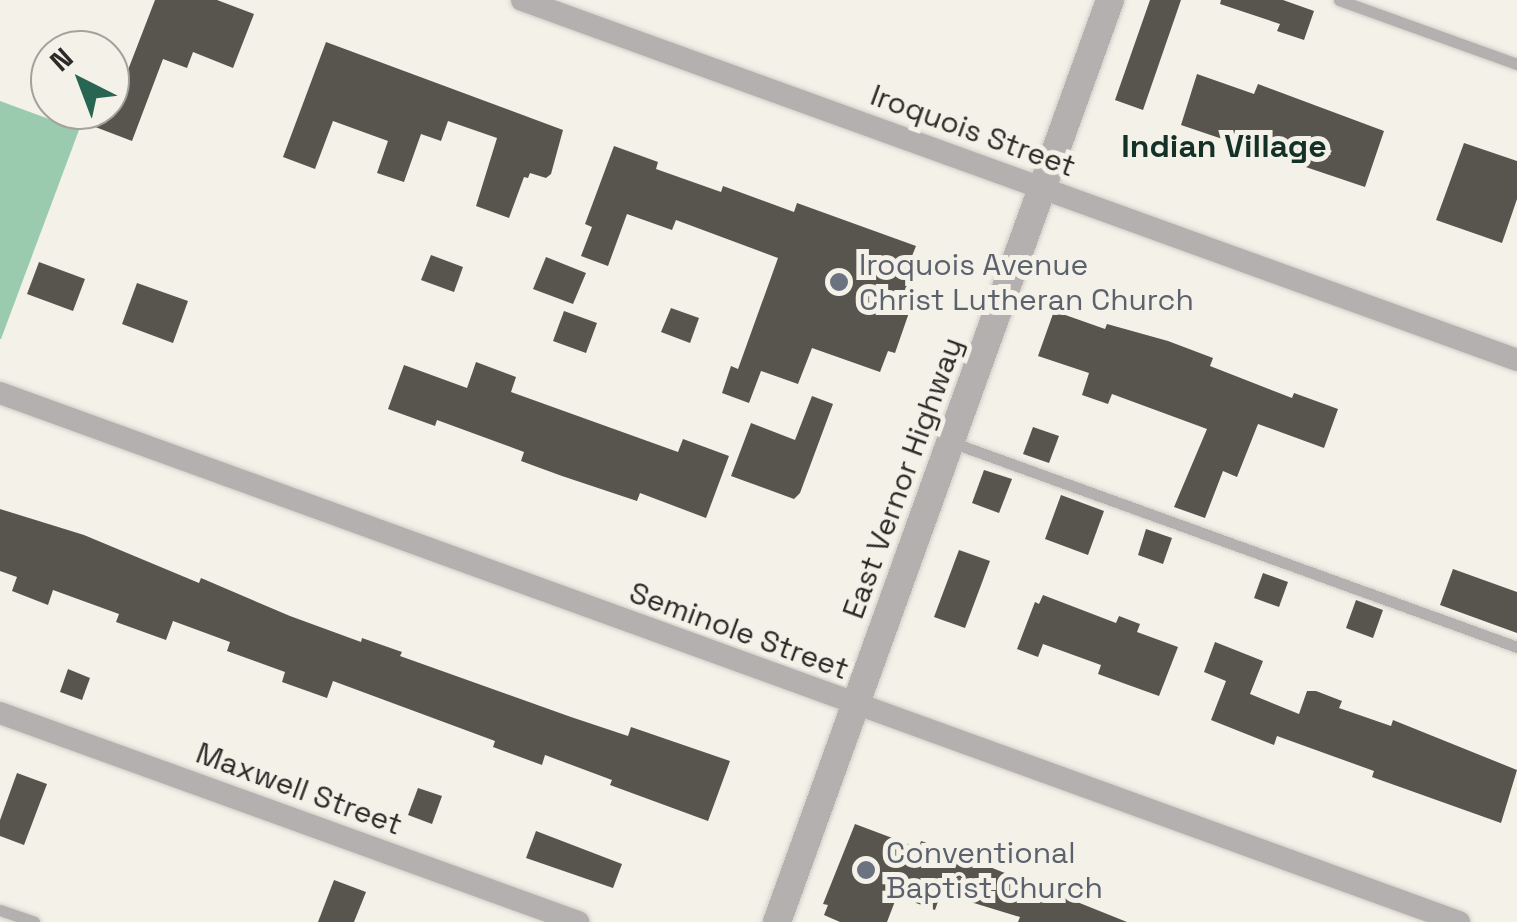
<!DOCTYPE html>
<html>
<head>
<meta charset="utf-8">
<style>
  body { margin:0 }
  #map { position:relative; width:1517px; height:922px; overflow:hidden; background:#f4f1e9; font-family:"Space Grotesk",sans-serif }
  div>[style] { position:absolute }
  .green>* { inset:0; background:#9bcbae }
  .building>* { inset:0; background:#58554e }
  .roads { filter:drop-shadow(0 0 2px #d0cdc6) drop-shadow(0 0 2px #d0cdc6) }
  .service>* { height:11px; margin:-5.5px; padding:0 5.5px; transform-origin:5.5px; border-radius:5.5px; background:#b4b0af }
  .minor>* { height:22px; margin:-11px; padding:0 11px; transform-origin:11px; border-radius:11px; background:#b4b0af }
  .tertiary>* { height:28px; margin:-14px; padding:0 14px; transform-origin:14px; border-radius:14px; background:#b4b0af }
  .dots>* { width:28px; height:28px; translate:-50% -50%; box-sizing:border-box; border:5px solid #f4f1e9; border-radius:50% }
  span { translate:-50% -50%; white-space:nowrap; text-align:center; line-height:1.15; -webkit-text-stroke:10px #f4f1e9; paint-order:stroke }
  .street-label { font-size:30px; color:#2c2b28 }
  .worship-label { font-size:30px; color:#5b616d }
  .left { translate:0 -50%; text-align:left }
  .neighbourhood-label { font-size:32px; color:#133127; font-weight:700 }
  .north { position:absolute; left:30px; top:30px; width:100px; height:100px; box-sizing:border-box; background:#f4f1e9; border:2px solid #a4a29c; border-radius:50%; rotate:318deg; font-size:28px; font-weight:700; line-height:40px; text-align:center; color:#2c2b28 }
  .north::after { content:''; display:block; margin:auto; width:35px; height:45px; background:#286653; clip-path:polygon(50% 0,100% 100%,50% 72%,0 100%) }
</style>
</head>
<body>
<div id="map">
  <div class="green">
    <div style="clip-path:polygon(0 101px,79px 130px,1px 339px,0 339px)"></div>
  </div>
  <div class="building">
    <div style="clip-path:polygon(155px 0,217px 0,254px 14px,233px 68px,193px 52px,187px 68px,163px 59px,132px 141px,56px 112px,110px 110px,110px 99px,116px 101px)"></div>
    <div style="clip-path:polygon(1150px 0,1181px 0,1143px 110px,1115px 100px)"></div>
    <div style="clip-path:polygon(1221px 0,1283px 0,1314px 11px,1304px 40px,1277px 31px,1280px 24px,1220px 4px)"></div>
    <div style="clip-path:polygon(326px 42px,563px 130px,551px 174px,546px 178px,530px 173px,528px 178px,524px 177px,509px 218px,476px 206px,497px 138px,448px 121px,441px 141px,421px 134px,404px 182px,377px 173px,388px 141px,333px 121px,315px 169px,283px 157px)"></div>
    <div style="clip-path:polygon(1197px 74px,1254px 94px,1258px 84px,1384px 131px,1365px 187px,1181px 125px)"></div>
    <div style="clip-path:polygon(1464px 143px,1517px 161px,1517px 199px,1502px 243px,1436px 220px)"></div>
    <div style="clip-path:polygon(614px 146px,658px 162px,656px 169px,721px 192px,723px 186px,794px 212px,797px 203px,916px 246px,910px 261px,917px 264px,903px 301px,912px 304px,895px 353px,888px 351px,880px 372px,812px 348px,798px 384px,761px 371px,749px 403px,722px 393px,731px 366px,738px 369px,778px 258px,676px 220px,672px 230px,627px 214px,608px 266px,581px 256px,592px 227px,585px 224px)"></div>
    <div style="clip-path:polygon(431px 255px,463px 267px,454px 292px,421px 280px)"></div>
    <div style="clip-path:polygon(546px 257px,586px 273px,573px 304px,533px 289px)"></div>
    <div style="clip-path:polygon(39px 262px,85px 279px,73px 311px,27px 294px)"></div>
    <div style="clip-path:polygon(137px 283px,188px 301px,173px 343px,122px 324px)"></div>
    <div style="clip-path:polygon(671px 308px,699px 318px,690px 343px,661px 332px)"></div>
    <div style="clip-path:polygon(564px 311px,597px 323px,586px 353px,553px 341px)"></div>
    <div style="clip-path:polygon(1054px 311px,1105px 329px,1107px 324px,1168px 341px,1213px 358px,1210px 366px,1292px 398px,1294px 393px,1338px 409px,1324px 448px,1258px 424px,1237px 477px,1223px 471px,1205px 518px,1174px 507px,1207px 429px,1112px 394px,1108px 404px,1082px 395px,1089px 373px,1038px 356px)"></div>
    <div style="clip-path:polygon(476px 362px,516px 377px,511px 392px,678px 452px,683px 439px,729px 456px,706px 518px,640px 493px,637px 501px,562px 476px,521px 461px,524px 452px,437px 420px,435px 426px,388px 409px,404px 365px,467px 388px)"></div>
    <div style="clip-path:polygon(812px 396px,833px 404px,800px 493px,794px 499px,731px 476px,751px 423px,795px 440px)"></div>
    <div style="clip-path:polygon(1033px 427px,1059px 436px,1049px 463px,1023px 454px)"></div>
    <div style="clip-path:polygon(984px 470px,1012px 479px,999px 513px,972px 503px)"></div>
    <div style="clip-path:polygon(1061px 495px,1104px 511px,1088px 555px,1045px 539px)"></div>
    <div style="clip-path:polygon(0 509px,84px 535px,199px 583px,201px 578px,290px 616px,361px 642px,362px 638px,402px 652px,400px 656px,571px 717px,628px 736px,631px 727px,730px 761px,708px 821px,610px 785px,612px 780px,545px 755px,542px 765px,493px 747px,495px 741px,333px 681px,327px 698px,282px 682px,285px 672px,227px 651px,230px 642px,173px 621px,166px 640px,116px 622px,119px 614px,53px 590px,48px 605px,12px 591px,17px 577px,0 571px)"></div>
    <div style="clip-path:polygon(1146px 529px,1172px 538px,1163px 564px,1138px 555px)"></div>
    <div style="clip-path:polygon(959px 550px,990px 561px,965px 628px,934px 617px)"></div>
    <div style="clip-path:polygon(1453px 569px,1517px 592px,1517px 633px,1440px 605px)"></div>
    <div style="clip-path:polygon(1263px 573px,1288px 582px,1279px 607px,1254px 598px)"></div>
    <div style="clip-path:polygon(1043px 595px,1116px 623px,1119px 616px,1140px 624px,1137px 632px,1178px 647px,1159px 696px,1098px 674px,1101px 665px,1043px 644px,1038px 657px,1017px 649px,1035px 602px,1039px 604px)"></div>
    <div style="clip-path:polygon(1356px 600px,1383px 610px,1373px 638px,1346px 628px)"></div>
    <div style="clip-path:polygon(1215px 642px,1263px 661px,1250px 694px,1299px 714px,1307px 691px,1316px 691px,1342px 701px,1339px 708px,1391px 726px,1393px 720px,1517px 770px,1501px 823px,1372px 777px,1374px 771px,1277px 736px,1274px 745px,1211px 720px,1226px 681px,1204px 672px)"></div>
    <div style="clip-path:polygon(68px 669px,90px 678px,82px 700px,60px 692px)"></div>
    <div style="clip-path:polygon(17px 773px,47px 784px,24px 845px,0 836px,0 820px)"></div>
    <div style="clip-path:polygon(418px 788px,442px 796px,432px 824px,408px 815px)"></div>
    <div style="clip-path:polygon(855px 824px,919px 848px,921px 841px,955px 853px,1127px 922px,1018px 922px,1020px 917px,941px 893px,935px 910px,897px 896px,887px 922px,840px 922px,824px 915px,828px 905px,823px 904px)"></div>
    <div style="clip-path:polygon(536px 831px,622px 864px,613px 888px,526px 858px)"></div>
    <div style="clip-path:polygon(334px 880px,366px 892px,354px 922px,318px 922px)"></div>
  </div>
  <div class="roads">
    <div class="service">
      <div style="left:1339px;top:0;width:189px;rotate:19.8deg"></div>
      <div style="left:951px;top:442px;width:602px;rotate:19.91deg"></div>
      <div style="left:0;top:910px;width:36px;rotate:19deg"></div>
    </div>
    <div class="minor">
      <div style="left:522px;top:0;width:1058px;rotate:19.89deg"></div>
      <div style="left:0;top:393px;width:1552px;rotate:19.93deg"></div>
      <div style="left:0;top:713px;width:615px;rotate:19.88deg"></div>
    </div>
    <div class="tertiary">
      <div style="left:777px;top:922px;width:980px;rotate:-70.14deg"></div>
    </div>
  </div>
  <div class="dots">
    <div style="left:839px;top:282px;background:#6b7280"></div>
    <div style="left:866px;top:870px;background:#6b7280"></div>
  </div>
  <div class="street-label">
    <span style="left:973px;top:131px;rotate:20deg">Iroquois Street</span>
    <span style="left:903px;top:478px;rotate:-70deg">East Vernor Highway</span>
    <span style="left:739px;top:631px;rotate:20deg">Seminole Street</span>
    <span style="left:299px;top:789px;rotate:20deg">Maxwell Street</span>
  </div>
  <div class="worship-label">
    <span class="left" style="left:859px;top:282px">Iroquois Avenue<br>Christ Lutheran Church</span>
    <span class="left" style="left:886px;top:870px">Conventional<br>Baptist Church</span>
  </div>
  <div class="neighbourhood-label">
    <span style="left:1224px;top:146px">Indian Village</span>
  </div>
  <div class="north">N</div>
</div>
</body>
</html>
